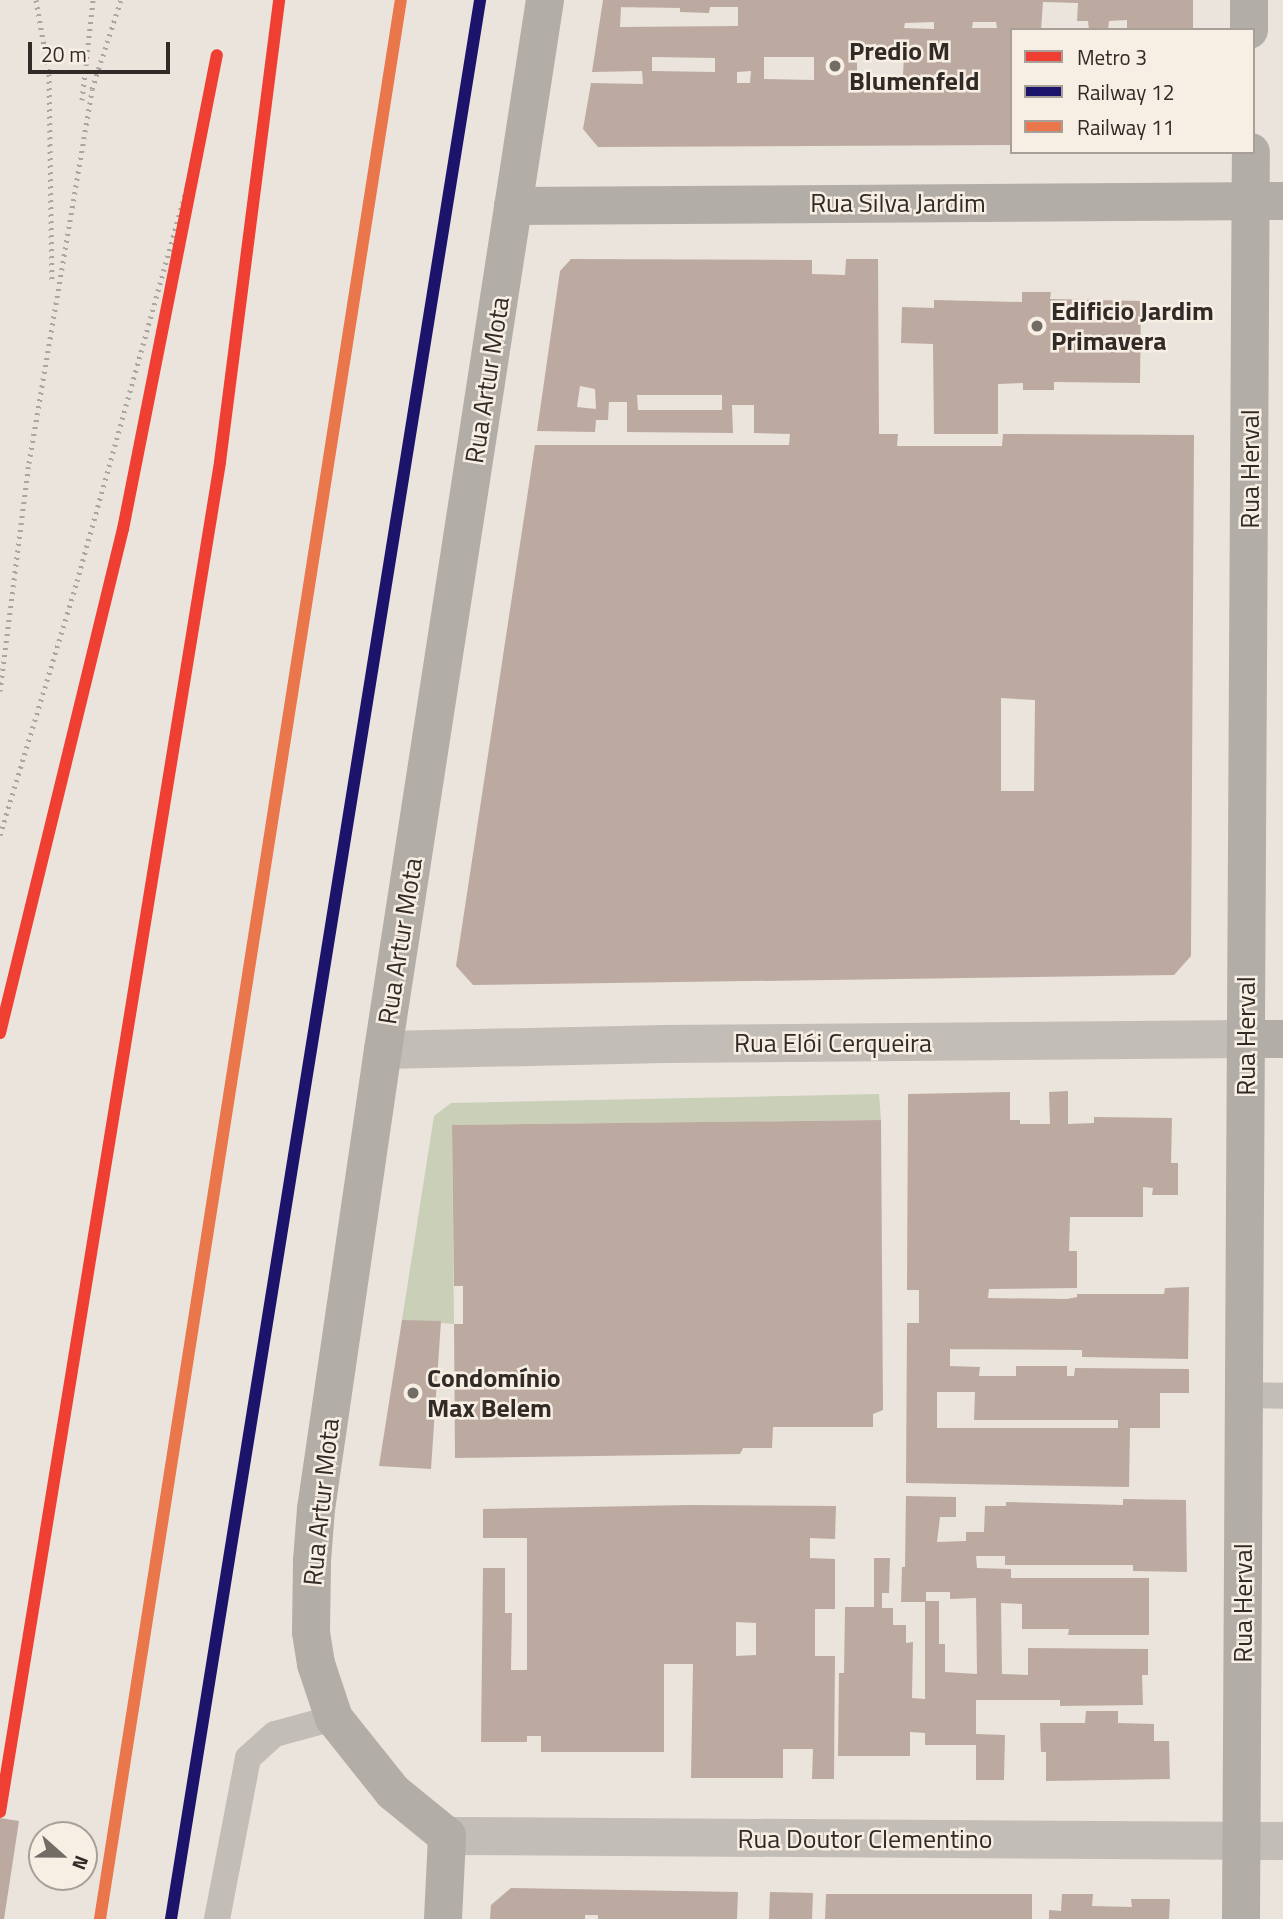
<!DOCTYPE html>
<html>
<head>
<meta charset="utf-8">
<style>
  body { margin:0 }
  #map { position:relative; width:1283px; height:1919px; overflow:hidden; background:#eae4dd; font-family:"Titillium Web",sans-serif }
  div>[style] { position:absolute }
  .green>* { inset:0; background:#cacfb8 }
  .building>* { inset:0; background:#bcaaa0 }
  .lane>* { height:26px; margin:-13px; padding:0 13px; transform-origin:13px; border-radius:13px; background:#c2bdb7 }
  .street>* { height:38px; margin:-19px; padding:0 19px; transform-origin:19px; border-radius:19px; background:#c2bdb7 }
  .secondary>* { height:38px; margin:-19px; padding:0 19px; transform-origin:19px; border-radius:19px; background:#b3ada7 }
  .rail>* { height:5px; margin-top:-2.5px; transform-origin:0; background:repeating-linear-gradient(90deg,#aaa5a1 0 2px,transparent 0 7px) }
  .rail-1>* { height:12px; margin:-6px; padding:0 6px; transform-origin:6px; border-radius:6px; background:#1c146b }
  .rail-2>* { height:12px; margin:-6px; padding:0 6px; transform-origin:6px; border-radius:6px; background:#ea764c }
  .metro-1>* { height:12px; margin:-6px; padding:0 6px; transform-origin:6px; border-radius:6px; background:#ef3f32 }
  .dots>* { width:19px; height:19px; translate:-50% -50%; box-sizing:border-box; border:4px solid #f7efe4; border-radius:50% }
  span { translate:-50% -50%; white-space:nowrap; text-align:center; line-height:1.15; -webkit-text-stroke:5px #f7efe4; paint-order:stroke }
  .poi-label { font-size:26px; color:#322a26; font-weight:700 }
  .left { translate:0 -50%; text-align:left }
  .street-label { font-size:26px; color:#322a26 }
  .legend { position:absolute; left:1010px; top:28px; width:245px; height:126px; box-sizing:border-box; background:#f7efe4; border:2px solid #a8a098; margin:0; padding:9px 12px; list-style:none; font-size:21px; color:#322a26 }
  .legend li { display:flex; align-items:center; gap:14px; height:35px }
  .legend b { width:35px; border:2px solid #a8a098 }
  .north { position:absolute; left:28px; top:1821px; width:70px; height:70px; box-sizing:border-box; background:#f7efe4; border:2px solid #a8a098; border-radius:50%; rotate:111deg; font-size:19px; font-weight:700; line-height:28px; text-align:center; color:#322a26 }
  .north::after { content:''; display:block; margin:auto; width:24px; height:32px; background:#726b66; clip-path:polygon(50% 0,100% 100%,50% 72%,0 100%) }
  .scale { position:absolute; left:28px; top:42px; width:142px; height:32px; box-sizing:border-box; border:4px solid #322a26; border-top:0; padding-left:9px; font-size:21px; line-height:24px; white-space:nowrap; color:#322a26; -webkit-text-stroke:5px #f7efe4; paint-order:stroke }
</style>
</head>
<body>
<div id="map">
  <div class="green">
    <div style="clip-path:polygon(879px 1094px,881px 1120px,452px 1125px,454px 1324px,402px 1320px,434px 1116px,451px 1103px)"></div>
  </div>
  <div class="building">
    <div style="clip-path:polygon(evenodd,603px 0,1193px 0,1193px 30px,1127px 30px,1127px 20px,1109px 21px,1108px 30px,1089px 30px,1088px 21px,1077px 21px,1078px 3px,1043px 2px,1041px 30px,1012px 30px,1012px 145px,598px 147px,583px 129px,591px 83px,643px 84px,642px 71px,592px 72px,603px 0,621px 7px,680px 8px,680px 12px,709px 13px,710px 7px,738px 7px,738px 26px,620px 27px,621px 7px,603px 0,934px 22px,934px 29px,904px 28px,905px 23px,934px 22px,603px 0,973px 22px,996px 22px,997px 28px,972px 28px,973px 22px,603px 0,857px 55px,904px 56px,903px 75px,857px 75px,857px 55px,603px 0,652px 57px,715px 58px,715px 72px,652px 71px,652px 57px,603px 0,764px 57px,814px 57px,814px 80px,764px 79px,764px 57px,603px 0,751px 71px,750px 83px,737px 83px,737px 72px,751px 71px)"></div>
    <div style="clip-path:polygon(evenodd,571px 259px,802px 260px,812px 260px,812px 274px,845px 275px,846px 259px,878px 259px,879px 434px,898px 434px,897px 446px,1002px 446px,1003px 434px,1194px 435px,1191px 956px,1174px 975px,473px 985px,456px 966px,535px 445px,789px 445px,790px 434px,754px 433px,754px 405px,732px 405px,733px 433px,627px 432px,627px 402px,609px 402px,608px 420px,596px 420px,595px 432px,537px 431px,560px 271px,571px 259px,580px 386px,595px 389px,596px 409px,577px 407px,580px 386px,571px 259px,637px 395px,722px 395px,722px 410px,638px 410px,637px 395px,571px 259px,1001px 698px,1035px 700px,1034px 791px,1001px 791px,1001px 698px)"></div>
    <div style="clip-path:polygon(1022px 292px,1051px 292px,1050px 299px,1141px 301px,1140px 383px,1054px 382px,1054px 390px,1023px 390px,1023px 383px,998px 384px,998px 434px,934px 434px,933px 344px,901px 343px,902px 307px,934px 308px,934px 300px,1022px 302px)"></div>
    <div style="clip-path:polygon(evenodd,1068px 1091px,1068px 1124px,1094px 1123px,1094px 1117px,1172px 1118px,1171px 1163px,1178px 1163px,1178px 1195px,1152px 1195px,1153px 1188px,1143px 1187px,1143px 1217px,1070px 1217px,1069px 1251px,1077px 1251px,1077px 1288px,989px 1289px,988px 1298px,1067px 1299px,1077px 1297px,1077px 1294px,1164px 1294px,1165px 1288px,1189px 1287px,1188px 1359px,1082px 1357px,1082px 1350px,950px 1349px,950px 1366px,980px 1367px,979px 1376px,1016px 1376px,1016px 1366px,1067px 1366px,1067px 1376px,1074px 1376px,1075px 1368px,1189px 1369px,1189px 1393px,1160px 1393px,1160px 1428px,1130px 1428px,1129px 1487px,906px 1483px,907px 1323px,919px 1323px,919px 1290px,907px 1290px,908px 1094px,1010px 1092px,1010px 1120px,1020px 1120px,1020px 1124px,1050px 1124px,1049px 1092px,1068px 1091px,937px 1392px,975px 1392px,974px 1420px,1118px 1420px,1118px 1428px,937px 1428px,937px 1392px)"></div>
    <div style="clip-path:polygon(881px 1120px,883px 1410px,873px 1414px,873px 1427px,773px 1427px,772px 1448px,743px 1448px,740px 1454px,455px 1458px,454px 1324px,463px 1324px,463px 1286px,454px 1286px,452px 1125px)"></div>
    <div style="clip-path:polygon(402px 1320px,441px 1321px,431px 1469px,379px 1466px)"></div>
    <div style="clip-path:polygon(evenodd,906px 1496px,956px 1497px,956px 1517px,940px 1517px,937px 1542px,966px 1541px,966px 1532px,984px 1532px,985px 1506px,1006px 1506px,1006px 1502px,1123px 1505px,1123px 1499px,1186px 1500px,1187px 1572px,1133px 1571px,1133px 1565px,1005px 1565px,1005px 1556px,976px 1556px,977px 1568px,1011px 1569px,1011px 1578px,1149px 1578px,1149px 1635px,1068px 1635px,1069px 1629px,1022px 1629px,1022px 1604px,1001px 1603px,1002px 1674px,1028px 1675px,1028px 1648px,1148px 1649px,1148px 1675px,1142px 1675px,1143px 1705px,1060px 1706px,1060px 1700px,976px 1700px,976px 1734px,1005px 1735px,1004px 1780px,976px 1780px,976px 1745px,925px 1745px,925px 1733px,910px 1732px,910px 1756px,838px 1756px,839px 1673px,844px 1673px,845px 1607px,874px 1607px,874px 1558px,890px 1558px,889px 1593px,882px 1593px,882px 1608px,893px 1608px,893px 1625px,906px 1625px,906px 1643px,913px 1642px,912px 1698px,925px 1699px,925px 1602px,901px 1602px,902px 1567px,905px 1567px,906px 1496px,926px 1592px,950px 1592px,950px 1599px,976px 1598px,977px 1674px,945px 1672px,945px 1644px,939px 1644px,939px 1601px,926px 1601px,926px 1592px)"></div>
    <div style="clip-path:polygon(evenodd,689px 1505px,836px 1506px,835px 1539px,810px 1538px,810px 1558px,835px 1559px,835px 1609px,815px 1609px,815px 1656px,835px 1656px,834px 1779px,812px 1779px,813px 1749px,783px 1749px,783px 1778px,691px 1778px,693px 1664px,664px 1664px,664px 1752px,541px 1752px,541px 1736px,527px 1736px,527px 1742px,481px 1742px,483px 1568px,505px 1568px,505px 1613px,512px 1613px,511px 1670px,527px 1670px,527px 1538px,483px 1538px,483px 1509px,689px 1505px,736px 1622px,756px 1623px,756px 1655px,736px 1656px,736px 1622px)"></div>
    <div style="clip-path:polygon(1086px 1711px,1118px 1711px,1118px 1723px,1154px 1724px,1154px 1741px,1169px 1741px,1170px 1779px,1046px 1781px,1046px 1752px,1041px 1752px,1040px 1723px,1085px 1723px)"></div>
    <div style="clip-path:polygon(0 1818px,19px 1821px,4px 1919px,0 1919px)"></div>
    <div style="clip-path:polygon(511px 1888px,738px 1892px,737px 1919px,598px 1919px,598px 1915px,585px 1915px,585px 1919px,490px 1919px,491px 1905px)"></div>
    <div style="clip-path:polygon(770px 1892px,813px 1893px,812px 1919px,769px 1919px)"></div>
    <div style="clip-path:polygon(826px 1894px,1032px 1894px,1032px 1919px,825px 1919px)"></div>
    <div style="clip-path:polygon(1062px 1894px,1093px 1894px,1092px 1906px,1132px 1907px,1131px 1899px,1170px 1899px,1169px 1919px,1049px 1919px,1049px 1910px,1061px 1911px)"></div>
  </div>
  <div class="lane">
    <div style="left:1244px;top:1395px;width:39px;rotate:1deg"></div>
    <div style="left:217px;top:1919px;width:164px;rotate:-79.1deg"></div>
    <div style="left:248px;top:1758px;width:36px;rotate:-42deg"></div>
    <div style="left:275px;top:1734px;width:61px;rotate:-15.2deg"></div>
  </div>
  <div class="street">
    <div style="left:383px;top:1050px;width:281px;rotate:-1.2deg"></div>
    <div style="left:664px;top:1044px;width:582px;rotate:-0.49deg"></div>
    <div style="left:447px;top:1836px;width:836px;rotate:0.34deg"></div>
  </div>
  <div class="secondary">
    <div style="left:1249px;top:0;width:30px;rotate:90deg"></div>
    <div style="left:513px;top:206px;width:770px;rotate:-0.37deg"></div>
    <div style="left:1246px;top:1039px;width:37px"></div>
    <div style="left:443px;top:1919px;width:83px;rotate:-87.2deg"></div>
    <div style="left:447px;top:1836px;width:70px;rotate:-140.8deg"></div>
    <div style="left:393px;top:1792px;width:95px;rotate:-128.6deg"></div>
    <div style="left:334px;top:1718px;width:57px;rotate:-108.4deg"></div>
    <div style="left:316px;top:1664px;width:32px;rotate:-99deg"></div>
    <div style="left:311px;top:1632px;width:71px;rotate:-89.2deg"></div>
    <div style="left:312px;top:1561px;width:52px;rotate:-85.6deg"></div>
    <div style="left:316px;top:1509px;width:464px;rotate:-81.7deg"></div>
    <div style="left:383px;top:1050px;width:1062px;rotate:-81.23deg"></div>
    <div style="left:1241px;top:1919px;width:1767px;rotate:-89.68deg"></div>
  </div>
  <div class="rail">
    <div style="left:36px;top:0;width:75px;rotate:80deg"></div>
    <div style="left:49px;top:74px;width:208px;rotate:89.2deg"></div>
    <div style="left:82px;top:100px;width:101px;rotate:-83.7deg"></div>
    <div style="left:0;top:691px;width:230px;rotate:-82.8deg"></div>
    <div style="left:29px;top:463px;width:379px;rotate:-80.4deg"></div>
    <div style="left:92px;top:89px;width:94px;rotate:-72deg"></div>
    <div style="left:0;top:835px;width:265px;rotate:-73.1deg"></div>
    <div style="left:77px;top:581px;width:455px;rotate:-74.4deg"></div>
  </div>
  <div class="rail-1">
    <div style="left:171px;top:1919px;width:1944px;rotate:-80.85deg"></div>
  </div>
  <div class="rail-2">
    <div style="left:100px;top:1919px;width:1942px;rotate:-81.09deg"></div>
  </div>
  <div class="metro-1">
    <div style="left:0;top:1033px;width:519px;rotate:-76.29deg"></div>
    <div style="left:123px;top:529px;width:483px;rotate:-78.8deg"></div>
    <div style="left:0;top:1812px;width:1368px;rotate:-80.74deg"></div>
    <div style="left:220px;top:462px;width:466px;rotate:-82.7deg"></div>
  </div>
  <div class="dots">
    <div style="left:835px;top:66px;background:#726b66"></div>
    <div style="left:1037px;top:326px;background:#726b66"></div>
    <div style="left:413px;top:1393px;background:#726b66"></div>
  </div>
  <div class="poi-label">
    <span class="left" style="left:849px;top:66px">Predio M<br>Blumenfeld</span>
    <span class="left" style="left:1051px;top:326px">Edificio Jardim<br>Primavera</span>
    <span class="left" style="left:427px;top:1393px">Condomínio<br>Max Belem</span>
  </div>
  <div class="street-label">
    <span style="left:898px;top:203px">Rua Silva Jardim</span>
    <span style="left:487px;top:380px;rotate:-81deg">Rua Artur Mota</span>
    <span style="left:1250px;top:469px;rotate:-90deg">Rua Herval</span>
    <span style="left:400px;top:941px;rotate:-81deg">Rua Artur Mota</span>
    <span style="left:1246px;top:1036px;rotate:-90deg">Rua Herval</span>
    <span style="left:833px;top:1043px">Rua Elói Cerqueira</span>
    <span style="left:321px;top:1502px;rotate:-84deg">Rua Artur Mota</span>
    <span style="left:1243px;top:1603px;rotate:-90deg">Rua Herval</span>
    <span style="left:865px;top:1839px">Rua Doutor Clementino</span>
  </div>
  <ul class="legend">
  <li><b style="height:9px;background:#ef3f32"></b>Metro 3</li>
  <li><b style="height:9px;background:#1c146b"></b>Railway 12</li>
  <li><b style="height:9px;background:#ea764c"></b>Railway 11</li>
  </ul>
  <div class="north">N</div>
  <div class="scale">20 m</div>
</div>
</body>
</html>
